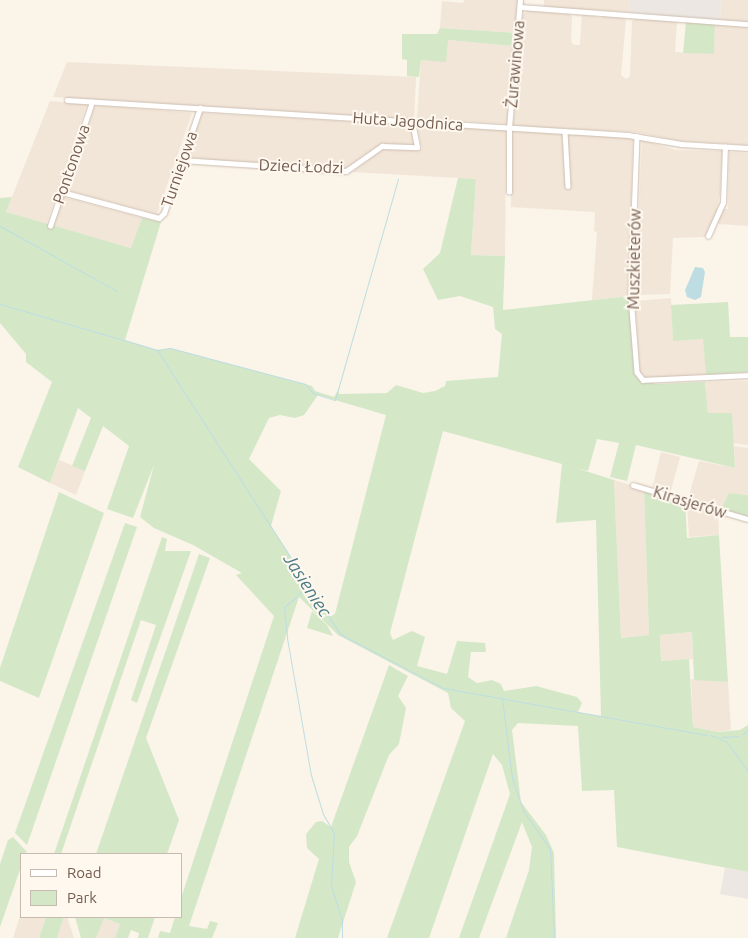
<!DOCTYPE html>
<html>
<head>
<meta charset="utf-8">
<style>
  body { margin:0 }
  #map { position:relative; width:748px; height:938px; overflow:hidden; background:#fbf4e9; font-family:Ubuntu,sans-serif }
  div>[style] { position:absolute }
  .residential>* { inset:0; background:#f2e6d8 }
  .industrial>* { inset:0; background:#ece7e2 }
  .green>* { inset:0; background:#d4e8c8 }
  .water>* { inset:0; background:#bedde3 }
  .stream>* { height:1px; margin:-0.5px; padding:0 0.5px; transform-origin:0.5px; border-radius:0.5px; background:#bedde3 }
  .roads { filter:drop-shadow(0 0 1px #ccbcaf) drop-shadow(0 0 1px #ccbcaf) }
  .minor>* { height:4.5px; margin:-2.25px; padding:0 2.25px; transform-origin:2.25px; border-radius:2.25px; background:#fff }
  span { translate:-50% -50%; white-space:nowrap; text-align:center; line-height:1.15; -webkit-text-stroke:4px #fef8ef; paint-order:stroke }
  .street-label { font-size:16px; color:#745c4e }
  .water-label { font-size:18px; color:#497a85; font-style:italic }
  .legend { position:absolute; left:20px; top:853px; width:162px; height:65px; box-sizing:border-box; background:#fef8ef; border:1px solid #c7baaf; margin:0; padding:6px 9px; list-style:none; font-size:15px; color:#745c4e }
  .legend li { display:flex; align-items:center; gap:10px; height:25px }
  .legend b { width:25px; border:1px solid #c7baaf }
</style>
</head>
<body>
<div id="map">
  <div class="residential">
    <div style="clip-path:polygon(464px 0,517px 0,516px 33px,440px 28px,442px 1px,463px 3px)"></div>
    <div style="clip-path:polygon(544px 0,630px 0,629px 12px,544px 7px)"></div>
    <div style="clip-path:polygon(721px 0,748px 0,748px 22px,720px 21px)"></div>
    <div style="clip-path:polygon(528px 11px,569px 14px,572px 17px,571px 42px,574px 45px,580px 45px,582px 14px,601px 18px,602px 16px,623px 17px,626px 20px,621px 75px,626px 79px,630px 76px,632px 21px,635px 19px,674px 21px,677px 23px,675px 52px,708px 54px,714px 54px,715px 23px,748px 25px,748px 145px,680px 141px,635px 132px,513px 126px,523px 14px)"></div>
    <div style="clip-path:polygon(448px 40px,514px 46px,507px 124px,417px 118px,421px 60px)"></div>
    <div style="clip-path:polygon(67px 62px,416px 77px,414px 119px,53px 97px)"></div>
    <div style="clip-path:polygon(50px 101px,87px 104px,46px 225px,6px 212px)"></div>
    <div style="clip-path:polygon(95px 105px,192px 113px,157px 214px,67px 190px)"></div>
    <div style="clip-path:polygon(202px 113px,410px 125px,414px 145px,381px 144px,348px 168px,185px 159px)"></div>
    <div style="clip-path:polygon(417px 125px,506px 130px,505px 256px,471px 255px,476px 179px,352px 172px,385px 147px,422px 149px)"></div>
    <div style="clip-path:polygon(512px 131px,562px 134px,566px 188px,571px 188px,567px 134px,633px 138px,629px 296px,592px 300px,597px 232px,594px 231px,595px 212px,511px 207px)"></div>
    <div style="clip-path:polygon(642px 140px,676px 150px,722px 151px,720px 194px,714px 224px,705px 237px,673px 238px,670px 294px,635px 295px)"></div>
    <div style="clip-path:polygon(729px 152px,748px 153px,748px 226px,718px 224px,720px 209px,728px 209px)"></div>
    <div style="clip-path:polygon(63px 197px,142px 218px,132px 248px,53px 227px)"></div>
    <div style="clip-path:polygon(671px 298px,673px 340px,704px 339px,706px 375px,646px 378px,640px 373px,635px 301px)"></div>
    <div style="clip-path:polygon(748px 381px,748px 445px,732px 443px,708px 413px,705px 382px)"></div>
    <div style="clip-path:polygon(734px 446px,748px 448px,748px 495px,729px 493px,721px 509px,688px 499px,699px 461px,735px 468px)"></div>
    <div style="clip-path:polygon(661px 452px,680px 457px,670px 494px,652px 489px)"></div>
    <div style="clip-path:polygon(59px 460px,85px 471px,76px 495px,50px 483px)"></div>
    <div style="clip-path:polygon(614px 480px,644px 489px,649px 635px,621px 638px)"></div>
    <div style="clip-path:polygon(687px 504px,718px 512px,719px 535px,689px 537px)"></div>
    <div style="clip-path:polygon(692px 632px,693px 659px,661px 661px,660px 635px)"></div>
    <div style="clip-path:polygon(691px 679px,728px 682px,731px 730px,718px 732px,693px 727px)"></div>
    <div style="clip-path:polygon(21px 913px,21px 917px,46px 917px,39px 938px,13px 938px)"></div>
    <div style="clip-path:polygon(64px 917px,67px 917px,74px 938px,57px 938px)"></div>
    <div style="clip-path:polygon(103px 917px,120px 924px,115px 938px,96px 938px)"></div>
  </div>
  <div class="industrial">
    <div style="clip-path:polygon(630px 0,721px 0,720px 21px,629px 12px)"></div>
    <div style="clip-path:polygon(725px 868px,748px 872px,748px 899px,720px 894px)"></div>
  </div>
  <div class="green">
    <div style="clip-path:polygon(686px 22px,715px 23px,714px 54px,683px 53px)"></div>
    <div style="clip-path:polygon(440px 28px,516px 33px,514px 46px,448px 40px,446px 62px,421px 60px,419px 77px,407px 76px,407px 60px,402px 59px,402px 34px,437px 34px)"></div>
    <div style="clip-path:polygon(evenodd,458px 178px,476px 179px,471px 255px,505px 256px,503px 310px,629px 296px,638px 379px,656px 384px,705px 382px,708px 413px,732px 413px,735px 468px,636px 445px,627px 481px,610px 477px,619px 443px,597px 439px,588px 471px,576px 468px,614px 480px,621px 638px,649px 635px,644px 489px,685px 501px,687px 538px,719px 535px,728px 682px,694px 680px,692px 632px,660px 635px,661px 661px,689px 659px,693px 727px,718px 732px,740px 730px,748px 725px,748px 872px,617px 847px,614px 790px,582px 791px,578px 726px,518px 723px,512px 730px,521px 802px,546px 835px,554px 853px,556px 938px,506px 938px,529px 870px,532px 847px,522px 822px,479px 938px,459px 938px,510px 794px,502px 765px,493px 754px,429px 938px,387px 938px,465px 721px,451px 708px,448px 693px,338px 635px,299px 597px,189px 926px,207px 929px,210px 921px,218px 923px,212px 938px,158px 938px,160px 931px,170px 933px,175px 917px,181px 917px,181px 898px,274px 616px,236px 575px,242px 573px,193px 545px,154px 528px,140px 517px,154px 465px,133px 518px,107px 509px,129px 446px,103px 426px,85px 471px,72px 466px,91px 418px,78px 408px,50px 483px,18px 467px,52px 382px,26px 362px,26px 354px,0 323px,0 198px,12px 197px,6px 212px,131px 248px,142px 218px,161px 222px,125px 340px,157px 350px,170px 348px,312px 386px,315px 391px,334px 397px,338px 390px,339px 394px,387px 393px,396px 385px,423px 393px,435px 391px,445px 386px,446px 381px,498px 377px,502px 334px,495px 329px,493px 307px,460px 296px,438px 300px,423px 269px,440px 253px,458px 178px,318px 395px,386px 415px,335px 614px,329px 617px,271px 526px,281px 491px,249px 459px,269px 418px,280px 415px,295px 418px,304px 415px,318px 395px,458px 178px,443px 431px,562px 464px,556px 523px,596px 520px,601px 716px,578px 712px,582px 703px,577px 697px,536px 686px,504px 691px,501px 684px,492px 680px,477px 683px,468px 677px,471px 652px,486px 652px,485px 643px,457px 641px,447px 674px,417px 666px,425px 637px,412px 631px,393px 640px,390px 633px,443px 431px)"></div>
    <div style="clip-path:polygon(728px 302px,730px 337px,748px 337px,748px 372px,706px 375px,703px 339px,673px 341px,671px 305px)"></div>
    <div style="clip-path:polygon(59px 492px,104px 513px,39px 698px,0 681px,0 668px)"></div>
    <div style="clip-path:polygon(729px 493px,748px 495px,748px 517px,721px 509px)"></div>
    <div style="clip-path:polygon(125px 523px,137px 527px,27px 845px,15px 833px)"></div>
    <div style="clip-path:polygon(162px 537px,167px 539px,165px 551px,191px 551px,137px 703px,131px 700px,156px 625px,141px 620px,61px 854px,54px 854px)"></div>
    <div style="clip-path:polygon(199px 554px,210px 558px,146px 738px,179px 820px,167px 854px,96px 854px)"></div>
    <div style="clip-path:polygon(312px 611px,327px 625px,333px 636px,307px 628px)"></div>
    <div style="clip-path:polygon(389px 665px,408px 676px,398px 696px,406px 708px,399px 744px,389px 755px,357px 836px,349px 847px,349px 862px,356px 882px,338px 938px,295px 938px,319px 859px,307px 848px,306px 834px,316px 822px,322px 821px,331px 827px)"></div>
    <div style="clip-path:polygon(13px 837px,27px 852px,21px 854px,21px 867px,0 927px,0 864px,8px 840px)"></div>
    <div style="clip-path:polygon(46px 917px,64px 917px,57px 938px,39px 938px)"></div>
    <div style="clip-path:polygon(75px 917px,155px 917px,148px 938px,138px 938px,139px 933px,131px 930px,128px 938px,115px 938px,120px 924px,104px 918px,96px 938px,81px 938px)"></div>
  </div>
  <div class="water">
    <div style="clip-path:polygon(695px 267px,703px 268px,705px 272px,701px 297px,695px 300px,687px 297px,685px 290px)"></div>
  </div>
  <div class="stream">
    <div style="left:0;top:226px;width:134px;rotate:29.1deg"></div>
    <div style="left:0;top:304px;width:164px;rotate:16.3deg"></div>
    <div style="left:157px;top:350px;width:338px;rotate:57.2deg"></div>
    <div style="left:340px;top:634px;width:116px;rotate:27.7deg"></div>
    <div style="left:443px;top:688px;width:268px;rotate:10.1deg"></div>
    <div style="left:158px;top:350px;width:12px;rotate:-9deg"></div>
    <div style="left:170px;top:348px;width:140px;rotate:14.9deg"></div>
    <div style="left:305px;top:384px;width:12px;rotate:48deg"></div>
    <div style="left:313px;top:393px;width:23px;rotate:18deg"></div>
    <div style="left:335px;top:400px;width:230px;rotate:-74.1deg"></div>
    <div style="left:298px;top:595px;width:14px;rotate:-51deg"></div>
    <div style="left:296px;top:597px;width:16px;rotate:140deg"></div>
    <div style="left:284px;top:607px;width:31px;rotate:84deg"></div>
    <div style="left:287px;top:638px;width:139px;rotate:80.1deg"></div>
    <div style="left:311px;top:775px;width:41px;rotate:72.9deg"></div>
    <div style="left:323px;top:814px;width:22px;rotate:60deg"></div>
    <div style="left:334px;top:833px;width:52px;rotate:93.3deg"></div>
    <div style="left:331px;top:885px;width:39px;rotate:73deg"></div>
    <div style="left:342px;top:922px;width:16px;rotate:90deg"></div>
    <div style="left:502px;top:698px;width:81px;rotate:82.9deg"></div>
    <div style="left:512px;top:778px;width:36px;rotate:71deg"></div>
    <div style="left:524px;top:812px;width:45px;rotate:54.9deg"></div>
    <div style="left:550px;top:849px;width:89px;rotate:87.4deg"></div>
    <div style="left:743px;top:734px;width:6px;rotate:-39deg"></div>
    <div style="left:710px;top:735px;width:17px;rotate:21deg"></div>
    <div style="left:726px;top:741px;width:37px;rotate:54deg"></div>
    <div style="left:722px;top:737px;width:16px;rotate:-4deg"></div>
  </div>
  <div class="roads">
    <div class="minor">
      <div style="left:520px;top:7px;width:229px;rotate:4.3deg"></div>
      <div style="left:67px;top:100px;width:562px;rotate:3.57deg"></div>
      <div style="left:628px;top:135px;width:54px;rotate:9.6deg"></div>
      <div style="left:681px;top:144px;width:67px;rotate:3.4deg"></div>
      <div style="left:565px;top:131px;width:55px;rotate:86.9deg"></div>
      <div style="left:637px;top:136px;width:160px;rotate:92.1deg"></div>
      <div style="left:631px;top:296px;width:76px;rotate:85.5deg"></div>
      <div style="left:637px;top:372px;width:10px;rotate:53deg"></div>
      <div style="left:643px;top:380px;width:105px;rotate:-2.7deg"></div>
      <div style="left:182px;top:160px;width:164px;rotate:3.8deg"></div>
      <div style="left:346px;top:171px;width:44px;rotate:-34.8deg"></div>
      <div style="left:382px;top:146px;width:35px;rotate:2deg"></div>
      <div style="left:417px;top:147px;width:25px;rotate:-101deg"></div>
      <div style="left:62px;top:192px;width:100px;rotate:15deg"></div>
      <div style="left:159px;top:218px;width:7px;rotate:-45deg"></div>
      <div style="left:164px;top:213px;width:111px;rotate:-71.1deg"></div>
      <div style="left:509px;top:192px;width:64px;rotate:-90deg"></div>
      <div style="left:509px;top:128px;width:128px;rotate:-85.1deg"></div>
      <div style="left:50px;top:226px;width:131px;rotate:-71.3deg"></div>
      <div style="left:708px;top:236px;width:36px;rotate:-66deg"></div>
      <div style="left:723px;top:203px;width:56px;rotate:-88deg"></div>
      <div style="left:633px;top:485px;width:120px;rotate:16.5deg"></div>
    </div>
  </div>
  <div class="street-label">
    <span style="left:515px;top:64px;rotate:-85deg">Żurawinowa</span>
    <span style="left:408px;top:121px;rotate:4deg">Huta Jagodnica</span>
    <span style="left:71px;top:164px;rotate:-71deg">Pontonowa</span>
    <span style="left:301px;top:166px;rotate:2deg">Dzieci Łodzi</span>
    <span style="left:179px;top:169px;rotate:-71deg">Turniejowa</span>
    <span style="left:634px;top:259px;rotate:-89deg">Muszkieterów</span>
    <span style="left:690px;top:502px;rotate:17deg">Kirasjerów</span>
  </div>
  <div class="water-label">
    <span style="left:308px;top:585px;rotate:57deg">Jasieniec</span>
  </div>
  <ul class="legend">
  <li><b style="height:6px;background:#fff"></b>Road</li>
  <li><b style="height:14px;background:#d4e8c8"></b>Park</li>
  </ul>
</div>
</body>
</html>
